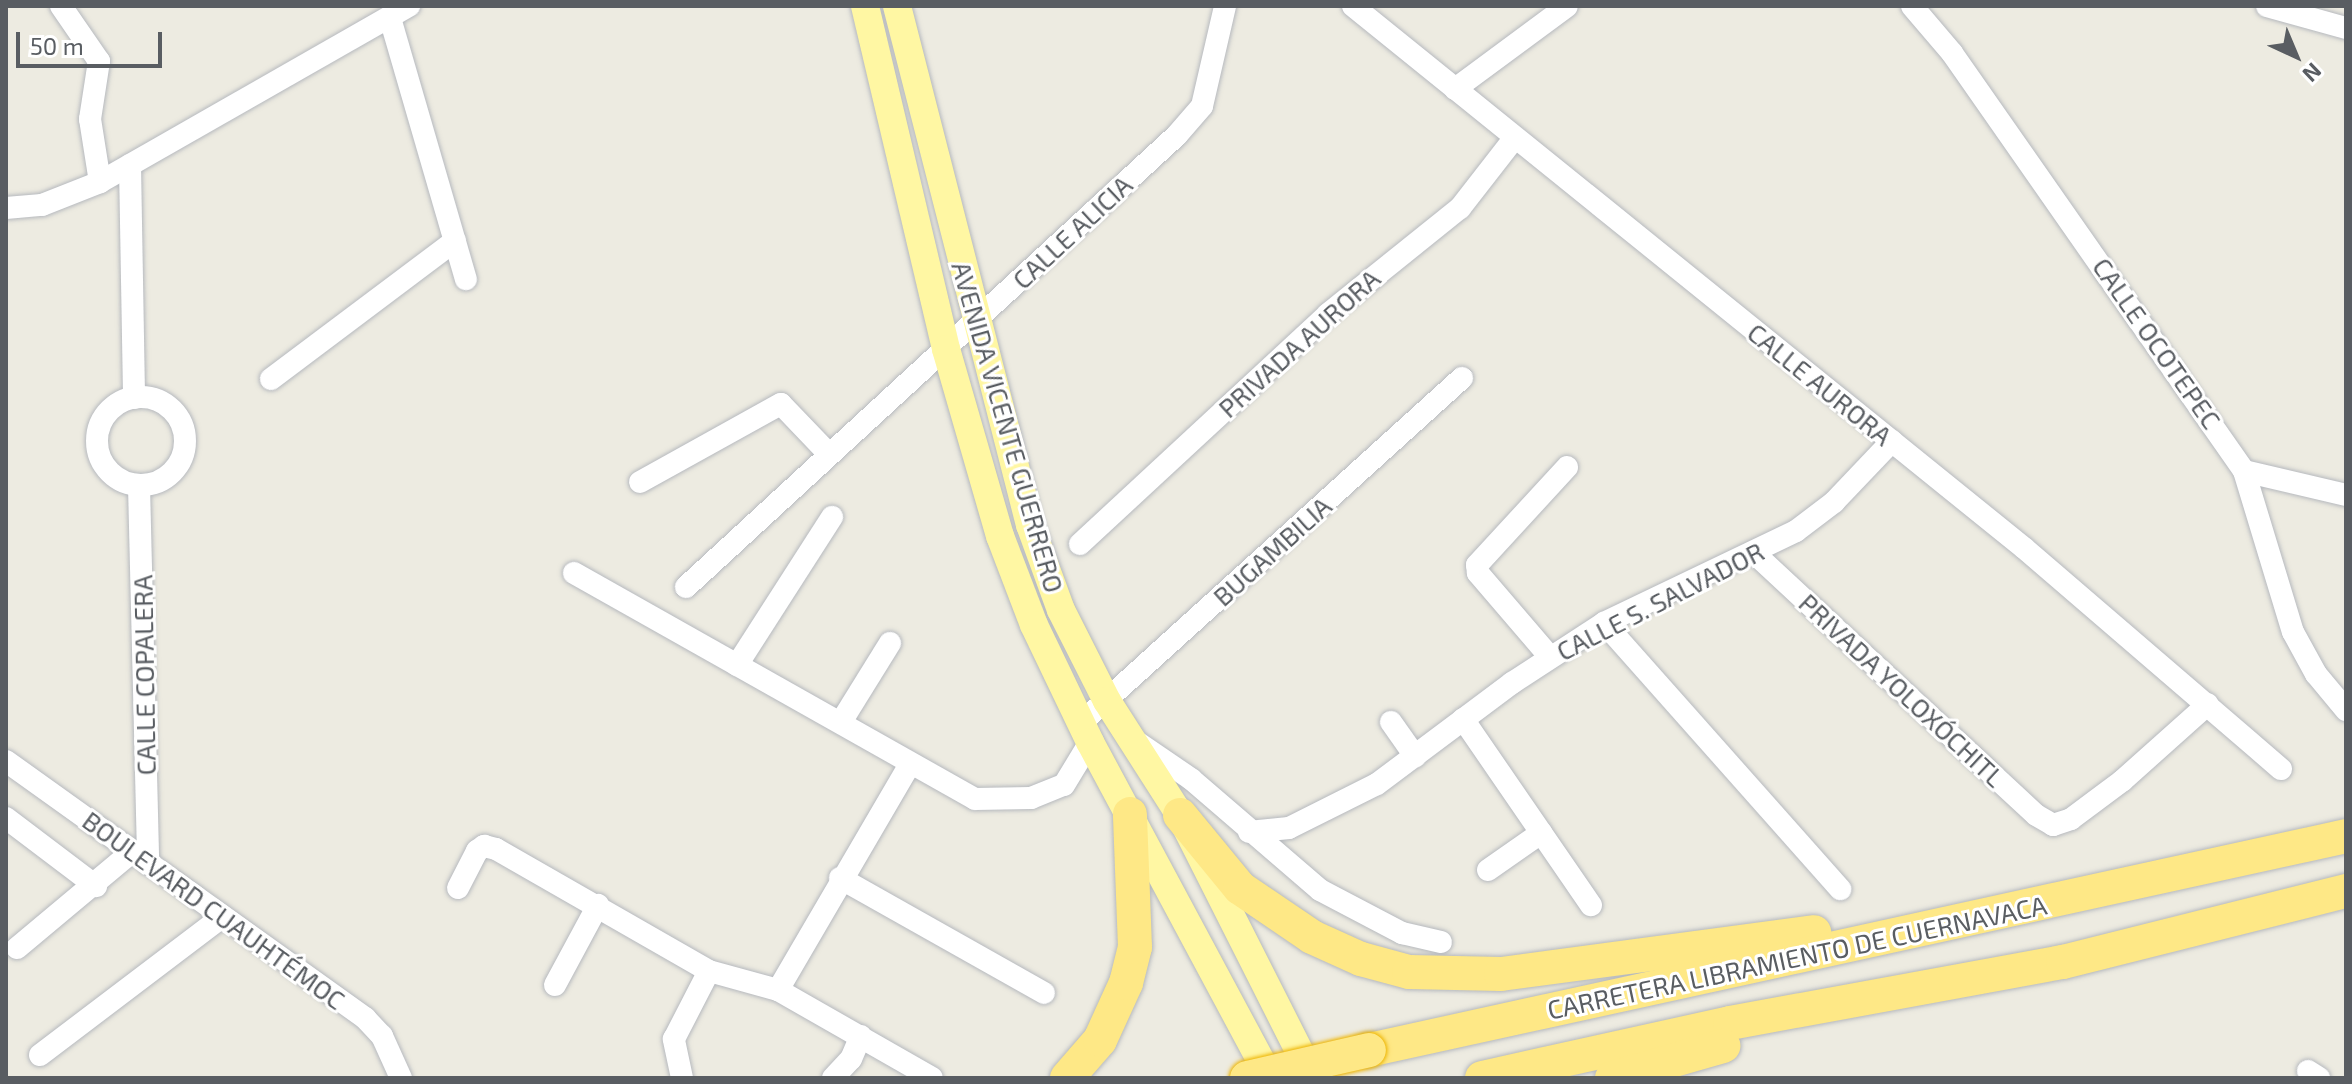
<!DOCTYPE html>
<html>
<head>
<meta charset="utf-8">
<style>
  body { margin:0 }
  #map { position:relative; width:2352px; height:1084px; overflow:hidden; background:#edebe1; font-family:"Exo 2",sans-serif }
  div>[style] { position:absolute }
  .roads { filter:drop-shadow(0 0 2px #b6b9be) drop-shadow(0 0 2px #b6b9be) }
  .minor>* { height:22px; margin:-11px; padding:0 11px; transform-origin:11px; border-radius:11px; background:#fff }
  .minor>.ring { margin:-11px; padding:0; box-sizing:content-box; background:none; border:22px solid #fff; border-radius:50% }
  .major>* { height:28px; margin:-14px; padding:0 14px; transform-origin:14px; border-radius:14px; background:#fff7a3 }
  .highway>* { height:34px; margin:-17px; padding:0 17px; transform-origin:17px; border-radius:17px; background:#fee886 }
  .bridges { filter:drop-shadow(0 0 2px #edb400) drop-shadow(0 0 2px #edb400) }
  .highway-bridge>* { height:34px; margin:-17px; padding:0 17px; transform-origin:17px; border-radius:17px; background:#fee886 }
  span { translate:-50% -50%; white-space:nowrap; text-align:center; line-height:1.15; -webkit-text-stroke:6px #fff; paint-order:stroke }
  .street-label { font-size:26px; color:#595d62 }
  .frame { position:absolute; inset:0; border:8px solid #595d62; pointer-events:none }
  .north { position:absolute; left:2256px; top:16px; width:80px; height:80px; -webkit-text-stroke:6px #fff; paint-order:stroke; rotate:136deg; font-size:22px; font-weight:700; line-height:32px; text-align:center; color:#595d62 }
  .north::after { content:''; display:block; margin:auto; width:28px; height:36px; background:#595d62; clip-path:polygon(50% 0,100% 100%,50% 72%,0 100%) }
  .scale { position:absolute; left:16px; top:32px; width:146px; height:36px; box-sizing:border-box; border:4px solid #595d62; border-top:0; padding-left:10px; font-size:24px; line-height:28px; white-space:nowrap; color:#595d62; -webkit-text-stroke:6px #fff; paint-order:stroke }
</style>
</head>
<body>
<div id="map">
  <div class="roads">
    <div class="minor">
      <div style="left:61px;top:6px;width:67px;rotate:55.4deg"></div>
      <div style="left:99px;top:61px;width:59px;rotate:98.8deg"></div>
      <div style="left:90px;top:119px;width:64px;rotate:81deg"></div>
      <div style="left:1353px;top:6px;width:863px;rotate:38.93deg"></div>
      <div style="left:2024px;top:548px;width:339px;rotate:40.7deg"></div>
      <div style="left:1912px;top:6px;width:62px;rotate:49.6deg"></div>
      <div style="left:1952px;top:53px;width:510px;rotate:55.06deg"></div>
      <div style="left:2244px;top:471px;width:168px;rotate:73.1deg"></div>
      <div style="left:2293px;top:632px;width:48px;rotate:61.3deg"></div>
      <div style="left:2316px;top:674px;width:47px;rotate:50.2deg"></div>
      <div style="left:2267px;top:6px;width:82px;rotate:15.6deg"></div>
      <div style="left:390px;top:18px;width:272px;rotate:73.8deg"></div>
      <div style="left:1455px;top:89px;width:139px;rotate:-36.5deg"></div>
      <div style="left:130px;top:165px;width:233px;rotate:89deg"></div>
      <div style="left:6px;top:208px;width:36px;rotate:-5deg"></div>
      <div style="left:42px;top:205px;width:62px;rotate:-21.6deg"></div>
      <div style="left:100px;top:182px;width:356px;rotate:-29.7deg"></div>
      <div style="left:271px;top:379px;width:230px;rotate:-36.9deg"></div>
      <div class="ring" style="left:97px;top:397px;width:66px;height:66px"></div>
      <div style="left:2244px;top:471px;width:105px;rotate:13.2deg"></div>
      <div style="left:640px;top:482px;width:161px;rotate:-29deg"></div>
      <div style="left:781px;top:404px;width:69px;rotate:46.2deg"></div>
      <div style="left:139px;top:486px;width:378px;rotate:88.6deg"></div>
      <div style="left:1080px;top:544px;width:338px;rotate:-42.8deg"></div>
      <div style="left:1328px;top:314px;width:169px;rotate:-38.8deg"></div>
      <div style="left:1460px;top:208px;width:86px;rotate:-52.1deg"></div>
      <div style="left:1753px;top:552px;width:386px;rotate:42.9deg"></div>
      <div style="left:2036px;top:815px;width:20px;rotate:30deg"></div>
      <div style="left:2053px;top:825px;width:19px;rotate:-18deg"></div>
      <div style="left:2071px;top:819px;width:64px;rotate:-36.7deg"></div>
      <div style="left:2122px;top:781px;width:115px;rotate:-41.8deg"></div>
      <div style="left:574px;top:573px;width:460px;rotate:29.4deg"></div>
      <div style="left:975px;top:799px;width:56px;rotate:-1deg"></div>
      <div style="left:1031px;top:798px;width:35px;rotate:-22deg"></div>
      <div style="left:1064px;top:785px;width:50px;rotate:-58.8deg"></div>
      <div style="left:686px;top:587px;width:667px;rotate:-42.63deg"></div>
      <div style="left:1177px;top:135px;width:38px;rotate:-49deg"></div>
      <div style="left:1202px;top:106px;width:103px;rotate:-77deg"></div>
      <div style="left:1604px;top:623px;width:356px;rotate:48.4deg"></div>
      <div style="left:1550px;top:657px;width:111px;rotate:-130.6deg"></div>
      <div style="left:1478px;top:573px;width:8px;rotate:-97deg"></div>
      <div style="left:1477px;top:565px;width:133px;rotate:-47.4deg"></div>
      <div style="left:737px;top:665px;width:176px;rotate:-57.3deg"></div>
      <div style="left:1463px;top:719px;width:226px;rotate:55.5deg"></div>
      <div style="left:841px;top:722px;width:93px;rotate:-58.2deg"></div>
      <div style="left:1391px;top:722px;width:42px;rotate:54.8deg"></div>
      <div style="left:1081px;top:723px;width:514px;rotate:-42.16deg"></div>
      <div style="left:1134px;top:740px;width:69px;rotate:34.4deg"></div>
      <div style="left:1191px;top:779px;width:170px;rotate:40.7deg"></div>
      <div style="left:1320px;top:890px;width:93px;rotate:27.7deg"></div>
      <div style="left:1402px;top:933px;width:40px;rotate:13deg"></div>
      <div style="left:6px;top:761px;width:442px;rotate:35.6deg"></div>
      <div style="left:365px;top:1018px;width:25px;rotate:47deg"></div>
      <div style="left:382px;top:1036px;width:46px;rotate:65.7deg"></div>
      <div style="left:6px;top:818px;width:113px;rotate:37.1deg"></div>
      <div style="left:1249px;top:832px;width:40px;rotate:-5.7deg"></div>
      <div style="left:1289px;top:828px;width:98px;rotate:-26.6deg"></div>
      <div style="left:1377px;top:784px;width:169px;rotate:-36.8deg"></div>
      <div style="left:1512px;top:683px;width:110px;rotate:-33.1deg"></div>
      <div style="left:1604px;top:623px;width:213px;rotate:-25.6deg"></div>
      <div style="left:1796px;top:531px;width:48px;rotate:-37.3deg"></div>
      <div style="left:1834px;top:502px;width:84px;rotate:-46.4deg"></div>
      <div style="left:1488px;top:870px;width:65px;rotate:-34.9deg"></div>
      <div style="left:840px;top:878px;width:234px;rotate:29.4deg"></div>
      <div style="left:458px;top:888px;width:42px;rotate:-62.8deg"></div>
      <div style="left:477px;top:851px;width:9px;rotate:-36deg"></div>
      <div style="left:484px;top:846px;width:12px;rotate:14deg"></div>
      <div style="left:496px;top:849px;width:245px;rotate:29.8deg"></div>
      <div style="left:709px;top:971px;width:72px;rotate:15.4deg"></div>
      <div style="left:778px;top:990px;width:177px;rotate:29.7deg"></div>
      <div style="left:17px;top:948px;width:150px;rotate:-39.9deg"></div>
      <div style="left:555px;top:985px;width:91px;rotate:-61.7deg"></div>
      <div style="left:778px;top:990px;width:262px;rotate:-59.7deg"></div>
      <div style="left:40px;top:1055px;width:228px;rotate:-37.2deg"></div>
      <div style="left:2308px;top:1071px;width:13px;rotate:32deg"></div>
      <div style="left:682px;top:1078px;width:40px;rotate:-102deg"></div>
      <div style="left:674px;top:1039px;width:76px;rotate:-62.8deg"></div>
      <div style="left:833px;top:1078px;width:26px;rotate:-47deg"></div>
      <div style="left:851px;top:1059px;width:25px;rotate:-67deg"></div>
    </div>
    <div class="major">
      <div style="left:865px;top:6px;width:352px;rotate:76.7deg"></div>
      <div style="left:946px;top:349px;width:195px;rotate:73.9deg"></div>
      <div style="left:1000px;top:536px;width:95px;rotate:69.1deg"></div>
      <div style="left:1034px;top:625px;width:130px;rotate:64.4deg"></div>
      <div style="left:1090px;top:742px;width:381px;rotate:61.8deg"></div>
      <div style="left:897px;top:6px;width:536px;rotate:75.63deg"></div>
      <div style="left:1030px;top:525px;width:90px;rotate:70deg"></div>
      <div style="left:1061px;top:610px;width:102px;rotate:63.2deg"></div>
      <div style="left:1107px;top:701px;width:135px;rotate:57.4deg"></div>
      <div style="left:1180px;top:815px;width:295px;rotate:63.2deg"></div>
    </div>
    <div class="highway">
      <div style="left:1180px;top:815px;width:94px;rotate:50.6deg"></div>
      <div style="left:1240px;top:888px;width:87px;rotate:34.2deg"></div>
      <div style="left:1312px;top:937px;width:54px;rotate:24.2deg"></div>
      <div style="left:1361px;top:959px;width:50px;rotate:15.2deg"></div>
      <div style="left:1409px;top:972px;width:92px;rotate:1.2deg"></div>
      <div style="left:1501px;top:974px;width:316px;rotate:-7.6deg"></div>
      <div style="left:1369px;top:1050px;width:1000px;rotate:-12.35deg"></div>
      <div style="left:1067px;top:1078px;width:50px;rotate:-49deg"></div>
      <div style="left:1100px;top:1040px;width:63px;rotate:-65.5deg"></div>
      <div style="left:1126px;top:983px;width:37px;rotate:-76deg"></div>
      <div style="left:1135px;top:947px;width:133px;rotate:-92.2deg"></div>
      <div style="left:1482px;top:1078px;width:254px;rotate:-12.5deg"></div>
      <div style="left:1730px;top:1023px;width:339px;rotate:-10.4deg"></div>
      <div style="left:2063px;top:962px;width:292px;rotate:-14.1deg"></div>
      <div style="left:1612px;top:1078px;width:116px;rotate:-16.1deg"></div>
    </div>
  </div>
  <div class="bridges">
    <div class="highway-bridge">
      <div style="left:1247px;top:1078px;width:125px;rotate:-12.9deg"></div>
    </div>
  </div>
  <div class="street-label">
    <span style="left:1072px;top:232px;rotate:-43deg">CALLE ALICIA</span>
    <span style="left:1299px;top:343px;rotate:-42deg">PRIVADA AURORA</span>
    <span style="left:2157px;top:343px;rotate:55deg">CALLE OCOTEPEC</span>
    <span style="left:1820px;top:384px;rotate:39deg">CALLE AURORA</span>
    <span style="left:1008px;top:427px;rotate:74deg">AVENIDA VICENTE GUERRERO</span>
    <span style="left:1272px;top:551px;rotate:-42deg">BUGAMBILIA</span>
    <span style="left:1660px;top:601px;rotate:-27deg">CALLE S. SALVADOR</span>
    <span style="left:144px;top:675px;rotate:-91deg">CALLE COPALERA</span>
    <span style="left:1902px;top:690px;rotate:43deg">PRIVADA YOLOXÓCHITL</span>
    <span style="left:214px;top:910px;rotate:36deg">BOULEVARD CUAUHTÉMOC</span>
    <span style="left:1797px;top:957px;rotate:-12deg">CARRETERA LIBRAMIENTO DE CUERNAVACA</span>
  </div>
  <div class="frame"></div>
  <div class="north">N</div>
  <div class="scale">50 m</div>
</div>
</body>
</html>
